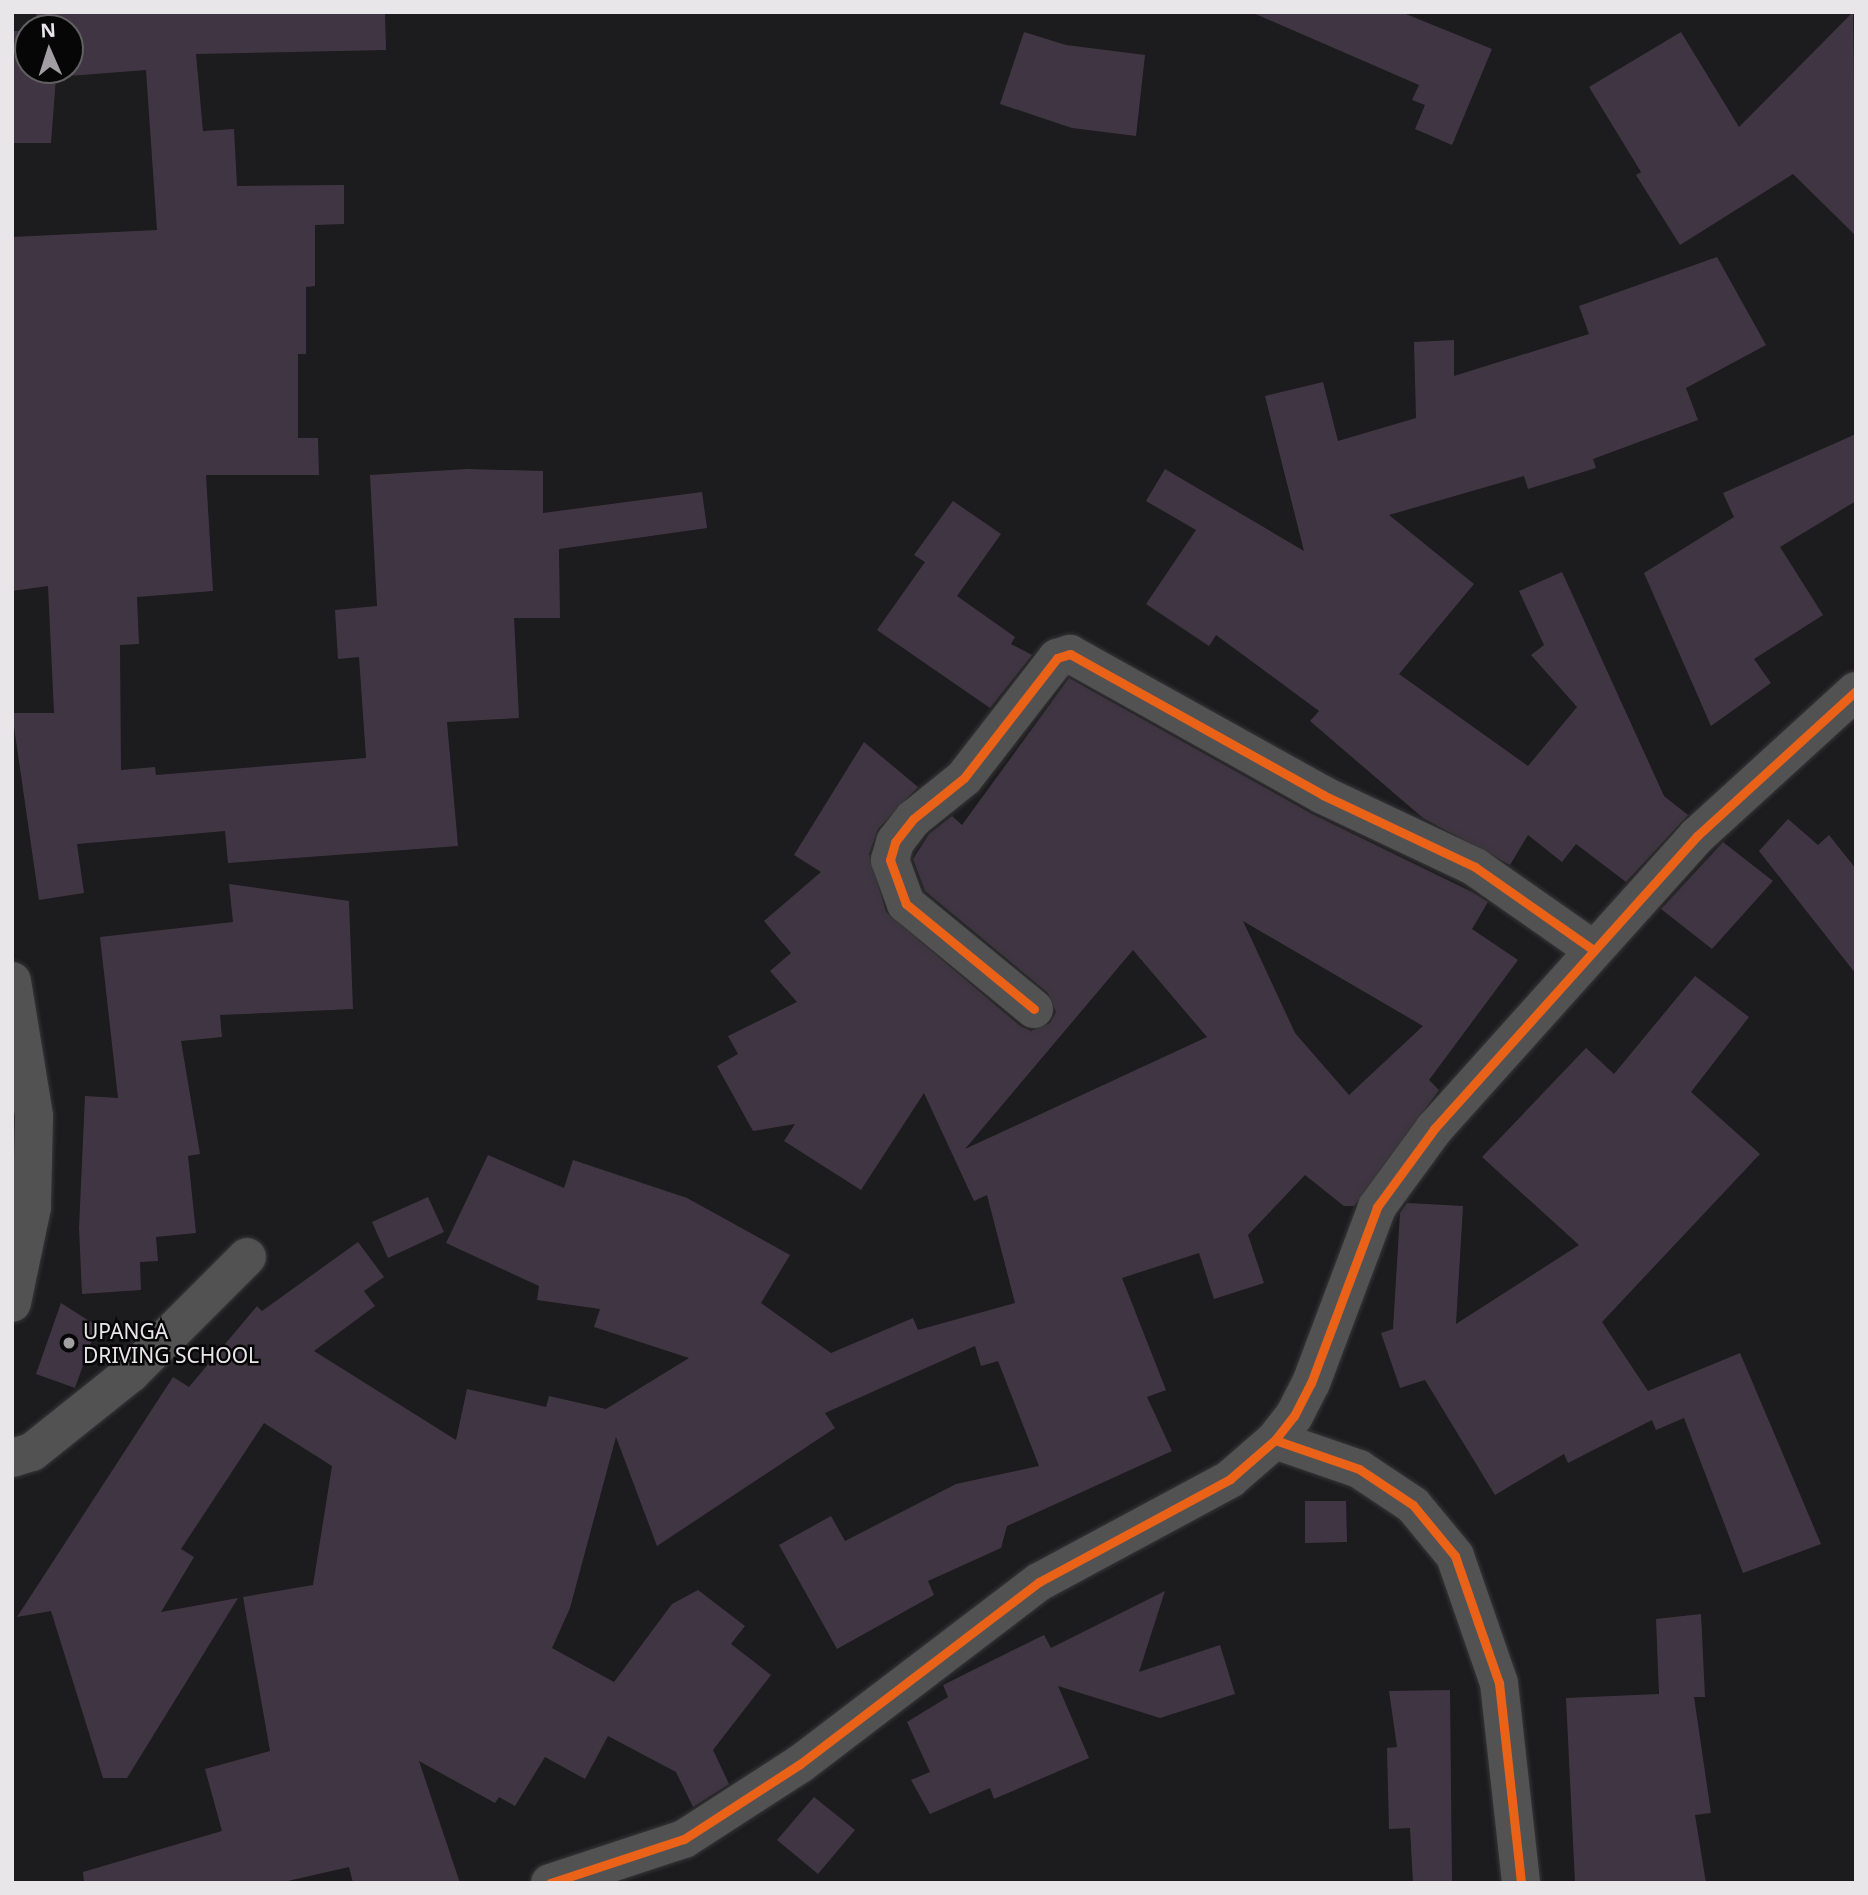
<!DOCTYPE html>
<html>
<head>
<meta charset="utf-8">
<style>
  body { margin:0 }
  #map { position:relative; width:1868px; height:1895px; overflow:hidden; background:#1c1b1d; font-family:"Noto Sans",sans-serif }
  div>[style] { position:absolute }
  .building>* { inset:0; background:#403643 }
  .roads { filter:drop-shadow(0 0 2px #373638) drop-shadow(0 0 2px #373638) }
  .minor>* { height:38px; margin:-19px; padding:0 19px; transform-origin:19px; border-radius:19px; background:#535253 }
  .cycleway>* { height:9px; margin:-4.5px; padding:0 4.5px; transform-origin:4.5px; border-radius:4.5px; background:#ea6118 }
  .dots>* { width:19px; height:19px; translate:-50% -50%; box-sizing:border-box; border:4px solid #070607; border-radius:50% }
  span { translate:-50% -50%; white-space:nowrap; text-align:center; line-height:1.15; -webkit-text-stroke:5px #070607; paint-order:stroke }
  .poi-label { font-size:21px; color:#e8e6e9 }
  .left { translate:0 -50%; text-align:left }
  .frame { position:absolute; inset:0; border:14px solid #e8e6e9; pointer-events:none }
  .north { position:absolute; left:14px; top:14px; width:70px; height:70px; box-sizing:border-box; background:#070607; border:2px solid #616061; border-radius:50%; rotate:357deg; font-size:19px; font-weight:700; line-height:28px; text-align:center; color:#e8e6e9 }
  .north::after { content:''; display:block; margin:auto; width:24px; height:32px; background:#a19fa2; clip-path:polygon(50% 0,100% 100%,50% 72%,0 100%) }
</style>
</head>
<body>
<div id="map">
  <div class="building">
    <div style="clip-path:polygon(36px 12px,385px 12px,386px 50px,196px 54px,203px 131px,234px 129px,237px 186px,344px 185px,344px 224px,315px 225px,315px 286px,306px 287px,306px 354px,298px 354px,298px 438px,318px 438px,319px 475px,206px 475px,213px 591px,137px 597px,139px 644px,120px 645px,121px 770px,155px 767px,156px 775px,366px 758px,359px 657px,338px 659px,335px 610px,377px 606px,370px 475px,467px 469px,543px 471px,543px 513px,702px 492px,707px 528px,559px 549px,560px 618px,514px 618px,519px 718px,447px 722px,458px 846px,228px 863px,225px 831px,77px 844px,84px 893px,39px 900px,12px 713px,54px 713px,48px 586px,12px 591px,12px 237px,157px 230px,146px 70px,56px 77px,51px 143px,12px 143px,12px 31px,28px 31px,28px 70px,70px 70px,70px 28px,37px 28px)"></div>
    <div style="clip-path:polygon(1251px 12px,1401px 12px,1492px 49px,1452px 145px,1415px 129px,1425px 105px,1412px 100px,1419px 85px)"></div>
    <div style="clip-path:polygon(1853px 12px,1856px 236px,1793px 174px,1680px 245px,1636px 175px,1641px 172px,1589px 87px,1681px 32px,1739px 127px)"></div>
    <div style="clip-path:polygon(1024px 32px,1066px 45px,1145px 55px,1136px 136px,1072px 128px,1000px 104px)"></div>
    <div style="clip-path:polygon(1717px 257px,1766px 345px,1686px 388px,1698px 420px,1593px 459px,1596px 468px,1528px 489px,1524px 476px,1389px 515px,1474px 584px,1399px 674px,1528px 766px,1577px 707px,1531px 655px,1544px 645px,1519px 591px,1562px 572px,1664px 796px,1688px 815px,1626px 882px,1576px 844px,1562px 862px,1528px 835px,1510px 865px,1423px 818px,1310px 721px,1319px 711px,1216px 635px,1209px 646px,1146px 604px,1196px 530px,1146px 501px,1165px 469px,1304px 551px,1265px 396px,1323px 382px,1338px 441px,1416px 418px,1414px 342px,1454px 340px,1454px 376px,1589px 334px,1579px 306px)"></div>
    <div style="clip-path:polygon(1856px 434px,1856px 501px,1780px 547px,1823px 615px,1754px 659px,1771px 683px,1711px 726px,1644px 573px,1734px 517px,1723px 493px)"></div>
    <div style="clip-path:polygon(953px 501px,1001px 534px,957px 596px,1015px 637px,1011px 644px,1032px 655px,990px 708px,877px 630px,925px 562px,914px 555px)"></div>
    <div style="clip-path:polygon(evenodd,1069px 678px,1312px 814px,1472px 892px,1488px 902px,1472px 929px,1518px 960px,1429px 1080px,1439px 1090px,1354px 1206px,1344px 1206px,1305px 1175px,1248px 1235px,1264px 1283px,1214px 1299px,1199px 1253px,1122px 1278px,1166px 1390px,1147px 1397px,1172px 1451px,1007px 1526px,1001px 1548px,928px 1581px,934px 1595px,837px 1649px,779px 1545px,831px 1516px,845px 1541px,956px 1484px,1039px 1466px,998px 1361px,981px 1366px,975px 1346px,825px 1413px,835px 1428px,657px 1546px,616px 1437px,570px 1608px,552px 1648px,614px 1682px,672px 1604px,698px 1590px,745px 1626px,731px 1644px,771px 1675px,713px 1750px,729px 1784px,693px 1807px,676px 1772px,608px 1736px,585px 1779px,545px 1757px,515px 1806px,499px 1797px,495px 1803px,419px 1761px,460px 1883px,353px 1883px,349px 1867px,279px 1883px,84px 1883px,83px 1872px,222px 1831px,205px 1769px,270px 1751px,243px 1597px,313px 1585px,332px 1466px,264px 1423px,181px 1549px,194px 1557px,161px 1612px,238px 1598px,127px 1778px,103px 1778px,51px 1611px,17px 1617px,173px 1377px,189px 1387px,257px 1306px,262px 1311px,358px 1242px,384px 1277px,364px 1291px,375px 1306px,314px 1351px,456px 1440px,467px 1389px,546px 1407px,549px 1396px,606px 1409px,689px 1358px,594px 1327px,600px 1309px,537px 1300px,539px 1286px,446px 1243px,488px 1155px,564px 1188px,573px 1160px,687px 1198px,790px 1255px,761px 1303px,831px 1353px,913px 1318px,918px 1330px,1015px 1303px,987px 1195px,974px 1201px,924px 1093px,861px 1190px,784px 1141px,795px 1124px,753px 1131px,717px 1066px,738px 1054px,728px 1036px,797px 1002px,770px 971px,791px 953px,764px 921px,821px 872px,794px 855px,864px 742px,918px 787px,878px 829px,869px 854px,886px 912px,1020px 1026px,1031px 1031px,1050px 1023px,1056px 1012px,1048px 993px,925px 891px,913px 859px,929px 834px,952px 816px,962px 825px,1069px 678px,1243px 921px,1423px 1026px,1349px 1095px,1295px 1033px,1243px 921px,1069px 678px,1133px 950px,1207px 1037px,965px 1149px,1133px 950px)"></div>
    <div style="clip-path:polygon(1788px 819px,1818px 845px,1829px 835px,1856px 869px,1856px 974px,1759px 851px)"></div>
    <div style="clip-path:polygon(1723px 842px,1773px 881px,1712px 949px,1661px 909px)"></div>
    <div style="clip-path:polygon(229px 884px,349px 901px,353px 1009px,220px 1015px,222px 1037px,181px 1041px,200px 1154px,188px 1156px,196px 1233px,156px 1237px,158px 1261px,140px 1262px,141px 1290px,82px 1294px,79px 1228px,85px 1096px,118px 1098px,100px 937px,233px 922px)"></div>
    <div style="clip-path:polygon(1695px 976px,1749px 1017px,1691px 1092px,1760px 1154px,1602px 1322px,1648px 1391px,1740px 1353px,1821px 1544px,1743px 1573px,1684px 1418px,1656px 1430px,1652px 1420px,1568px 1463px,1564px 1454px,1495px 1495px,1425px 1380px,1400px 1388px,1381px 1333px,1393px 1329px,1400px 1213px,1407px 1203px,1463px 1206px,1456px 1324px,1579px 1245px,1482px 1157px,1586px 1048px,1614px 1074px)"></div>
    <div style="clip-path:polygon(428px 1197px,444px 1232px,388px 1258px,372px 1222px)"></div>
    <div style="clip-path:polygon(61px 1303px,97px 1326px,75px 1388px,36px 1374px)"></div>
    <div style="clip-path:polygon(1305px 1501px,1346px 1501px,1347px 1542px,1305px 1543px)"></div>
    <div style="clip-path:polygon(1165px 1591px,1139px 1672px,1220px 1645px,1235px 1694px,1160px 1718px,1058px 1686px,1089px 1758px,994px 1799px,990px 1788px,930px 1814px,911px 1780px,930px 1772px,907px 1722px,948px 1697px,943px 1685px,1044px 1635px,1051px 1648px)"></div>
    <div style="clip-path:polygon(1701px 1614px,1705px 1697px,1694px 1697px,1711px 1813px,1695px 1815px,1706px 1883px,1575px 1883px,1566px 1698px,1659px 1694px,1656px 1619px)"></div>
    <div style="clip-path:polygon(1450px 1690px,1452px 1883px,1413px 1883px,1410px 1828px,1389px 1829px,1387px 1748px,1397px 1747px,1389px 1691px)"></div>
    <div style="clip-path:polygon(814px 1797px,855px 1830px,818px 1874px,777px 1840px)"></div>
  </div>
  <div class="roads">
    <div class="minor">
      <div style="left:12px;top:981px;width:137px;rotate:80.7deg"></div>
      <div style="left:34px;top:1116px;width:91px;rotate:91.3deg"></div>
      <div style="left:32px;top:1207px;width:98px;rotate:101.8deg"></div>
      <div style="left:1034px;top:1009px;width:166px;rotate:-140.6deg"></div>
      <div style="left:906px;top:904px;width:47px;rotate:-110deg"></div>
      <div style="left:890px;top:860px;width:19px;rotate:-74deg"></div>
      <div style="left:895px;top:842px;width:29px;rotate:-52deg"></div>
      <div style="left:913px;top:819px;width:65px;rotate:-38.8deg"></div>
      <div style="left:964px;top:778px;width:152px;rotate:-52.2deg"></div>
      <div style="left:1057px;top:658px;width:14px;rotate:-17deg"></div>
      <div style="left:1070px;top:654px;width:290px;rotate:29.1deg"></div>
      <div style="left:1323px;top:795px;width:168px;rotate:25.3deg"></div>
      <div style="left:1475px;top:867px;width:143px;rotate:35deg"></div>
      <div style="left:1275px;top:1440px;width:89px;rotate:19deg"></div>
      <div style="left:1359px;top:1469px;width:65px;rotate:33.7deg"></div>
      <div style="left:1413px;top:1505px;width:66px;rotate:50.5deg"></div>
      <div style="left:1455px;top:1556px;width:134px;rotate:70.9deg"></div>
      <div style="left:1499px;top:1683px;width:201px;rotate:83.7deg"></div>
      <div style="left:12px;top:1458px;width:21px;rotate:-17deg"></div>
      <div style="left:32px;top:1452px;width:127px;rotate:-38.6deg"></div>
      <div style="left:131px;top:1373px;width:164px;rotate:-45deg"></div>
      <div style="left:550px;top:1883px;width:141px;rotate:-18.2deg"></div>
      <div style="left:684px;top:1839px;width:138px;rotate:-32.9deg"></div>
      <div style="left:800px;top:1764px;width:300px;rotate:-37.3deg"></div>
      <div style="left:1039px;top:1582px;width:217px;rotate:-28.3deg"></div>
      <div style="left:1230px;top:1479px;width:60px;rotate:-40.9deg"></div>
      <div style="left:1275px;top:1440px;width:31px;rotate:-52deg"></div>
      <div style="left:1294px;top:1416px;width:37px;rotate:-63deg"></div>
      <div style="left:1311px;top:1383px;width:188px;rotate:-69.4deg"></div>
      <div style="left:1377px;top:1207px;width:97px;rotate:-53.8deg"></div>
      <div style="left:1434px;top:1129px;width:394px;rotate:-48.1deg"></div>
      <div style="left:1697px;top:836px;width:215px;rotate:-42.4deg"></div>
    </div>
  </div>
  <div class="cycleway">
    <div style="left:1034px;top:1009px;width:166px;rotate:-140.6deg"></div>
    <div style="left:906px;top:904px;width:47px;rotate:-110deg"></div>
    <div style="left:890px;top:860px;width:19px;rotate:-74deg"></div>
    <div style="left:895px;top:842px;width:29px;rotate:-52deg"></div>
    <div style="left:913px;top:819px;width:65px;rotate:-38.8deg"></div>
    <div style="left:964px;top:778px;width:152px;rotate:-52.2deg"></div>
    <div style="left:1057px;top:658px;width:14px;rotate:-17deg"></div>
    <div style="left:1070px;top:654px;width:290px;rotate:29.1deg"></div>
    <div style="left:1323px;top:795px;width:168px;rotate:25.3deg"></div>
    <div style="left:1475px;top:867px;width:143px;rotate:35deg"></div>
    <div style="left:1275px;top:1440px;width:89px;rotate:19deg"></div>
    <div style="left:1359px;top:1469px;width:65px;rotate:33.7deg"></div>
    <div style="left:1413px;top:1505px;width:66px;rotate:50.5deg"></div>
    <div style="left:1455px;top:1556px;width:134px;rotate:70.9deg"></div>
    <div style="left:1499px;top:1683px;width:201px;rotate:83.7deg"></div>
    <div style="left:550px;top:1883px;width:141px;rotate:-18.2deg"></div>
    <div style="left:684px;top:1839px;width:138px;rotate:-32.9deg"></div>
    <div style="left:800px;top:1764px;width:300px;rotate:-37.3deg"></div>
    <div style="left:1039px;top:1582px;width:217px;rotate:-28.3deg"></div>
    <div style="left:1230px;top:1479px;width:60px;rotate:-40.9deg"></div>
    <div style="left:1275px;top:1440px;width:31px;rotate:-52deg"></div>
    <div style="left:1294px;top:1416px;width:37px;rotate:-63deg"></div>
    <div style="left:1311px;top:1383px;width:188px;rotate:-69.4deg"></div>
    <div style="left:1377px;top:1207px;width:97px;rotate:-53.8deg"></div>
    <div style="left:1434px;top:1129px;width:394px;rotate:-48.1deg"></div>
    <div style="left:1697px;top:836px;width:215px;rotate:-42.4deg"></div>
  </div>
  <div class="dots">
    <div style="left:69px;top:1343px;background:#a19fa2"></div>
  </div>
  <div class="poi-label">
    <span class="left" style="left:83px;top:1343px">UPANGA<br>DRIVING SCHOOL</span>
  </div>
  <div class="frame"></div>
  <div class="north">N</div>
</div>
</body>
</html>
